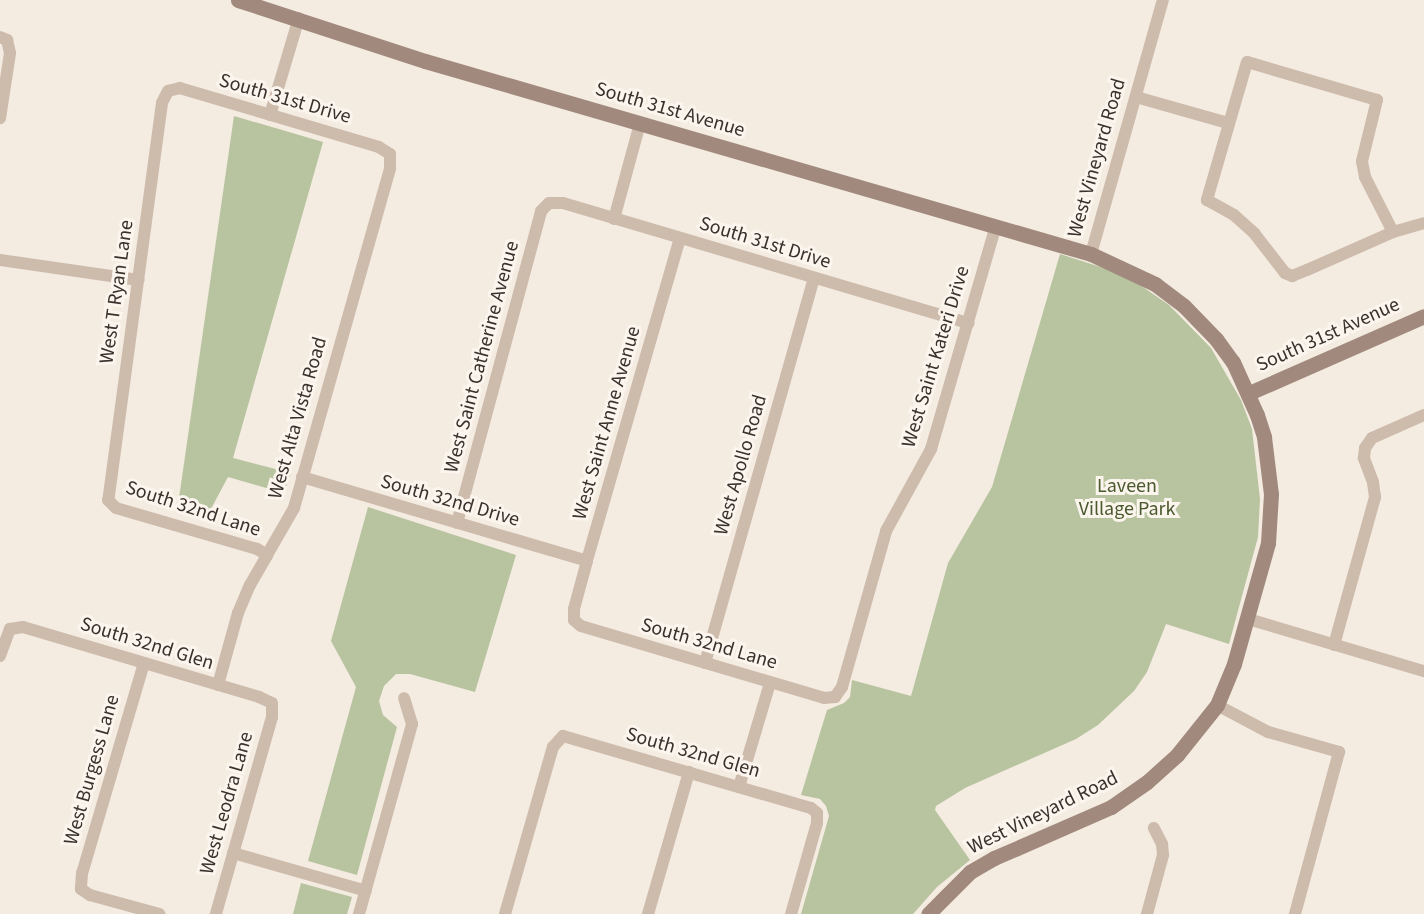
<!DOCTYPE html>
<html>
<head>
<meta charset="utf-8">
<style>
  body { margin:0 }
  #map { position:relative; width:1424px; height:914px; overflow:hidden; background:#f4ebe1; font-family:"Source Sans 3",sans-serif }
  div>[style] { position:absolute }
  .green>* { inset:0; background:#b8c4a0 }
  .street>* { height:12px; margin:-6px; padding:0 6px; transform-origin:6px; border-radius:6px; background:#cdbbac }
  .secondary>* { height:15px; margin:-7.5px; padding:0 7.5px; transform-origin:7.5px; border-radius:7.5px; background:#a18a7d }
  span { translate:-50% -50%; white-space:nowrap; text-align:center; line-height:1.15; -webkit-text-stroke:6px #fbf5ee; paint-order:stroke }
  .street-label { font-size:20px; color:#3b302b }
  .park-label { font-size:20px; color:#4a5a2e }
</style>
</head>
<body>
<div id="map">
  <div class="green">
    <div style="clip-path:polygon(234px 116px,323px 142px,233px 458px,291px 473px,284px 493px,228px 477px,205px 520px,177px 512px)"></div>
    <div style="clip-path:polygon(1060px 254px,1110px 270px,1140px 285px,1169px 305px,1211px 348px,1241px 400px,1252px 429px,1260px 499px,1258px 537px,1229px 644px,1166px 624px,1147px 672px,1134px 691px,1098px 725px,1076px 739px,965px 788px,936px 806px,935px 810px,970px 860px,937px 887px,913px 914px,801px 914px,829px 816px,826px 806px,820px 799px,801px 795px,827px 710px,844px 703px,850px 697px,852px 680px,911px 696px,948px 563px,992px 487px)"></div>
    <div style="clip-path:polygon(368px 507px,516px 555px,475px 692px,410px 674px,396px 674px,384px 686px,379px 701px,383px 715px,397px 727px,357px 875px,308px 861px,356px 687px,331px 641px)"></div>
    <div style="clip-path:polygon(301px 883px,352px 897px,347px 914px,293px 914px)"></div>
  </div>
  <div class="street">
    <div style="left:0;top:37px;width:8px;rotate:23deg"></div>
    <div style="left:7px;top:40px;width:13px;rotate:77deg"></div>
    <div style="left:10px;top:53px;width:66px;rotate:98.7deg"></div>
    <div style="left:1136px;top:97px;width:96px;rotate:15.8deg"></div>
    <div style="left:270px;top:115px;width:101px;rotate:-73.4deg"></div>
    <div style="left:614px;top:219px;width:99px;rotate:-74.8deg"></div>
    <div style="left:1393px;top:232px;width:62px;rotate:-117deg"></div>
    <div style="left:1365px;top:177px;width:16px;rotate:-101deg"></div>
    <div style="left:1362px;top:161px;width:63px;rotate:-76.2deg"></div>
    <div style="left:1377px;top:100px;width:135px;rotate:-163.7deg"></div>
    <div style="left:1247px;top:62px;width:144px;rotate:106.2deg"></div>
    <div style="left:1207px;top:200px;width:31px;rotate:29deg"></div>
    <div style="left:1234px;top:215px;width:27px;rotate:42deg"></div>
    <div style="left:1254px;top:233px;width:51px;rotate:52.2deg"></div>
    <div style="left:1285px;top:273px;width:8px;rotate:23deg"></div>
    <div style="left:1292px;top:276px;width:16px;rotate:-22deg"></div>
    <div style="left:1307px;top:270px;width:94px;rotate:-23.8deg"></div>
    <div style="left:1393px;top:232px;width:32px;rotate:-16deg"></div>
    <div style="left:680px;top:238px;width:336px;rotate:106.1deg"></div>
    <div style="left:587px;top:561px;width:50px;rotate:105.2deg"></div>
    <div style="left:574px;top:609px;width:11px;rotate:90deg"></div>
    <div style="left:574px;top:620px;width:9px;rotate:41deg"></div>
    <div style="left:581px;top:626px;width:253px;rotate:16.5deg"></div>
    <div style="left:824px;top:698px;width:11px;rotate:-5deg"></div>
    <div style="left:835px;top:697px;width:12px;rotate:-55deg"></div>
    <div style="left:842px;top:687px;width:162px;rotate:-74.2deg"></div>
    <div style="left:886px;top:531px;width:94px;rotate:-61.2deg"></div>
    <div style="left:931px;top:449px;width:230px;rotate:-73.8deg"></div>
    <div style="left:1091px;top:254px;width:264px;rotate:-74.2deg"></div>
    <div style="left:0;top:260px;width:140px;rotate:8.2deg"></div>
    <div style="left:302px;top:477px;width:297px;rotate:16.4deg"></div>
    <div style="left:457px;top:523px;width:323px;rotate:-74.9deg"></div>
    <div style="left:541px;top:211px;width:11px;rotate:-45deg"></div>
    <div style="left:549px;top:203px;width:14px"></div>
    <div style="left:563px;top:203px;width:423px;rotate:16.5deg"></div>
    <div style="left:1248px;top:619px;width:184px;rotate:16.5deg"></div>
    <div style="left:1334px;top:645px;width:154px;rotate:-74.5deg"></div>
    <div style="left:1375px;top:497px;width:15px;rotate:-98deg"></div>
    <div style="left:1373px;top:482px;width:26px;rotate:-111deg"></div>
    <div style="left:1364px;top:458px;width:10px;rotate:-84deg"></div>
    <div style="left:1365px;top:448px;width:12px;rotate:-55deg"></div>
    <div style="left:1372px;top:438px;width:57px;rotate:-23.9deg"></div>
    <div style="left:0;top:656px;width:29px;rotate:-70deg"></div>
    <div style="left:10px;top:629px;width:13px;rotate:-9deg"></div>
    <div style="left:23px;top:627px;width:246px;rotate:16.5deg"></div>
    <div style="left:259px;top:697px;width:14px;rotate:25deg"></div>
    <div style="left:272px;top:703px;width:14px;rotate:90deg"></div>
    <div style="left:272px;top:717px;width:205px;rotate:105.9deg"></div>
    <div style="left:144px;top:663px;width:219px;rotate:106.4deg"></div>
    <div style="left:82px;top:873px;width:16px;rotate:94deg"></div>
    <div style="left:81px;top:889px;width:11px;rotate:34deg"></div>
    <div style="left:90px;top:895px;width:72px;rotate:15.4deg"></div>
    <div style="left:705px;top:663px;width:400px;rotate:-74.2deg"></div>
    <div style="left:218px;top:685px;width:75px;rotate:-74.5deg"></div>
    <div style="left:238px;top:613px;width:30px;rotate:-67deg"></div>
    <div style="left:250px;top:585px;width:34px;rotate:-60deg"></div>
    <div style="left:267px;top:555px;width:54px;rotate:-60.1deg"></div>
    <div style="left:294px;top:508px;width:353px;rotate:-74.2deg"></div>
    <div style="left:390px;top:168px;width:14px;rotate:-90deg"></div>
    <div style="left:390px;top:154px;width:13px;rotate:-148deg"></div>
    <div style="left:379px;top:147px;width:208px;rotate:-163.5deg"></div>
    <div style="left:180px;top:88px;width:12px;rotate:166deg"></div>
    <div style="left:168px;top:91px;width:13px;rotate:117deg"></div>
    <div style="left:162px;top:103px;width:401px;rotate:97.7deg"></div>
    <div style="left:108px;top:500px;width:11px;rotate:45deg"></div>
    <div style="left:116px;top:508px;width:147px;rotate:16.2deg"></div>
    <div style="left:257px;top:549px;width:12px;rotate:31deg"></div>
    <div style="left:1217px;top:705px;width:58px;rotate:27.9deg"></div>
    <div style="left:1268px;top:732px;width:74px;rotate:15.7deg"></div>
    <div style="left:1339px;top:752px;width:168px;rotate:105.2deg"></div>
    <div style="left:739px;top:787px;width:109px;rotate:-73.4deg"></div>
    <div style="left:233px;top:853px;width:138px;rotate:15.9deg"></div>
    <div style="left:359px;top:914px;width:197px;rotate:-74.4deg"></div>
    <div style="left:412px;top:724px;width:27px;rotate:-107deg"></div>
    <div style="left:505px;top:914px;width:174px;rotate:-74deg"></div>
    <div style="left:553px;top:747px;width:15px;rotate:-48deg"></div>
    <div style="left:563px;top:736px;width:258px;rotate:16.2deg"></div>
    <div style="left:811px;top:808px;width:8px;rotate:40deg"></div>
    <div style="left:817px;top:813px;width:10px;rotate:90deg"></div>
    <div style="left:817px;top:823px;width:95px;rotate:105.9deg"></div>
    <div style="left:648px;top:914px;width:148px;rotate:-73.9deg"></div>
    <div style="left:1147px;top:914px;width:61px;rotate:-74.8deg"></div>
    <div style="left:1163px;top:855px;width:11px;rotate:-95deg"></div>
    <div style="left:1162px;top:844px;width:18px;rotate:-117deg"></div>
  </div>
  <div class="secondary">
    <div style="left:238px;top:0;width:197px;rotate:18.1deg"></div>
    <div style="left:425px;top:61px;width:693px;rotate:16.16deg"></div>
    <div style="left:1091px;top:254px;width:71px;rotate:25.1deg"></div>
    <div style="left:1155px;top:284px;width:36px;rotate:37deg"></div>
    <div style="left:1184px;top:306px;width:46px;rotate:45.9deg"></div>
    <div style="left:1216px;top:339px;width:29px;rotate:54deg"></div>
    <div style="left:1233px;top:362px;width:58px;rotate:65.6deg"></div>
    <div style="left:1257px;top:415px;width:23px;rotate:72deg"></div>
    <div style="left:1264px;top:437px;width:57px;rotate:83deg"></div>
    <div style="left:1271px;top:494px;width:49px;rotate:93.5deg"></div>
    <div style="left:1268px;top:543px;width:126px;rotate:105.7deg"></div>
    <div style="left:1234px;top:664px;width:44px;rotate:112.5deg"></div>
    <div style="left:1217px;top:705px;width:64px;rotate:128.7deg"></div>
    <div style="left:1177px;top:755px;width:40px;rotate:138deg"></div>
    <div style="left:1147px;top:782px;width:44px;rotate:145.2deg"></div>
    <div style="left:1111px;top:807px;width:128px;rotate:156.4deg"></div>
    <div style="left:994px;top:858px;width:28px;rotate:150deg"></div>
    <div style="left:970px;top:872px;width:59px;rotate:135deg"></div>
    <div style="left:1249px;top:393px;width:191px;rotate:-23.7deg"></div>
  </div>
  <div class="street-label">
    <span style="left:285px;top:99px;rotate:16deg">South 31st Drive</span>
    <span style="left:670px;top:110px;rotate:16deg">South 31st Avenue</span>
    <span style="left:1097px;top:158px;rotate:-74deg">West Vineyard Road</span>
    <span style="left:765px;top:243px;rotate:17deg">South 31st Drive</span>
    <span style="left:117px;top:292px;rotate:-82deg">West T Ryan Lane</span>
    <span style="left:1328px;top:335px;rotate:-24deg">South 31st Avenue</span>
    <span style="left:482px;top:357px;rotate:-75deg">West Saint Catherine Avenue</span>
    <span style="left:936px;top:357px;rotate:-73deg">West Saint Kateri Drive</span>
    <span style="left:298px;top:418px;rotate:-74deg">West Alta Vista Road</span>
    <span style="left:607px;top:423px;rotate:-74deg">West Saint Anne Avenue</span>
    <span style="left:741px;top:465px;rotate:-74deg">West Apollo Road</span>
    <span style="left:450px;top:501px;rotate:16deg">South 32nd Drive</span>
    <span style="left:193px;top:509px;rotate:18deg">South 32nd Lane</span>
    <span style="left:147px;top:644px;rotate:17deg">South 32nd Glen</span>
    <span style="left:709px;top:644px;rotate:16deg">South 32nd Lane</span>
    <span style="left:693px;top:753px;rotate:16deg">South 32nd Glen</span>
    <span style="left:92px;top:770px;rotate:-74deg">West Burgess Lane</span>
    <span style="left:227px;top:803px;rotate:-74deg">West Leodra Lane</span>
    <span style="left:1043px;top:813px;rotate:-26deg">West Vineyard Road</span>
  </div>
  <div class="park-label">
    <span style="left:1127px;top:498px">Laveen<br>Village Park</span>
  </div>
</div>
</body>
</html>
